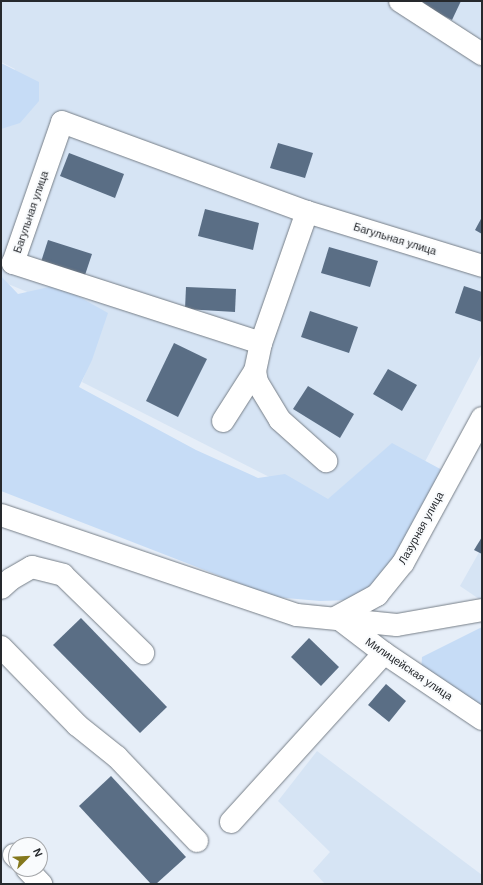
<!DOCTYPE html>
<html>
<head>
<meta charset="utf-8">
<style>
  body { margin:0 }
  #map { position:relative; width:483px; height:885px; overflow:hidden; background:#e6eef8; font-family:Arial,sans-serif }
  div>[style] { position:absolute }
  .built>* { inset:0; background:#d6e4f4 }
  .green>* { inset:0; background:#c6dcf6 }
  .building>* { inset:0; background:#5a6e85 }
  .roads { filter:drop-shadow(0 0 1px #767e87) drop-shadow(0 0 1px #767e87) }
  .minor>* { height:22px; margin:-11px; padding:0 11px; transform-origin:11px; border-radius:11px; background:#fff }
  span { translate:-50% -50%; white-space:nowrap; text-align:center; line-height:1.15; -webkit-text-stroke:4px #f9fbfd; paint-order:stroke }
  .street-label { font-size:11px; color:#26292d }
  .frame { position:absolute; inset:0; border:2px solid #26292d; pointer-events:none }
  .north { position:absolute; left:8px; top:837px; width:40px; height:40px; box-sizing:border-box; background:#f9fbfd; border:1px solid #a5a7aa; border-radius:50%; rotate:66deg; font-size:11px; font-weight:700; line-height:16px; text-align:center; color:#26292d }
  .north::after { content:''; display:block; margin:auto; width:14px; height:18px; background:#84781d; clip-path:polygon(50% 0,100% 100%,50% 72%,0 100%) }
</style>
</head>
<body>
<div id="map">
  <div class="built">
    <div style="clip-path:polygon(1px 1px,482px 1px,482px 353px,386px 536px,82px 382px,104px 324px,1px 281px,1px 93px,15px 69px,1px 62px)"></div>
    <div style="clip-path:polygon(482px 547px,482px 601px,460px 586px)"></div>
    <div style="clip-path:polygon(317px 751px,482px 875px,482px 884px,325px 884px,313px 871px,330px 852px,278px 801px)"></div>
  </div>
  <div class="green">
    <div style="clip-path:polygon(1px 63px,39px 82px,39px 101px,20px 123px,1px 129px)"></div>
    <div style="clip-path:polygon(1px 276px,18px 294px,58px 285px,108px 313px,92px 360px,79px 387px,196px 450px,258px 478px,285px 474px,328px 499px,392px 443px,444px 471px,401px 552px,376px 586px,351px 600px,320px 601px,274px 597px,1px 491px)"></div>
    <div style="clip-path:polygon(482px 627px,482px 707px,421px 671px,422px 657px)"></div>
  </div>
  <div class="building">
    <div style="clip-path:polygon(424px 1px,461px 1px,452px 20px,422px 5px)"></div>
    <div style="clip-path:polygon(278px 143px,313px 153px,305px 178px,270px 168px)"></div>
    <div style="clip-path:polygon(69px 153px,124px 174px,115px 198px,60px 176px)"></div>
    <div style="clip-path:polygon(205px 209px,259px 223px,253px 250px,198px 236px)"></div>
    <div style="clip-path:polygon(482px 217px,482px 234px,475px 230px)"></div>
    <div style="clip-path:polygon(48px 240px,92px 254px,84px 278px,40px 265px)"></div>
    <div style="clip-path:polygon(329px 247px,378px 261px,370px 287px,321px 273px)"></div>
    <div style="clip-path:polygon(464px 286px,482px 292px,482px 322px,455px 313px)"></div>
    <div style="clip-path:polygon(186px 287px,236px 289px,235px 312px,185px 309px)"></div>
    <div style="clip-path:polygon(310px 311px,358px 327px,349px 353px,301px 337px)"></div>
    <div style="clip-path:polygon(174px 343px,207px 359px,178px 417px,146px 401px)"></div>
    <div style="clip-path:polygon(388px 369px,417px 385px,402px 411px,373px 394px)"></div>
    <div style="clip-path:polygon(308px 386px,354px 414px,340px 438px,293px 409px)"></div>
    <div style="clip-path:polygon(482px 537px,482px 554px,474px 550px)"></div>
    <div style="clip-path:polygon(81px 618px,167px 707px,140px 733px,53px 645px)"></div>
    <div style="clip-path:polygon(309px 638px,339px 667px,321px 686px,291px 657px)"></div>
    <div style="clip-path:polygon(386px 684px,406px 701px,389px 722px,368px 705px)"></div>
    <div style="clip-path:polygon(111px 776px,186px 857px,156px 884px,151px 884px,79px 806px)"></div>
  </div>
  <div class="roads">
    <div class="minor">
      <div style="left:400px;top:1px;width:98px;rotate:32.9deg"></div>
      <div style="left:307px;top:212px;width:139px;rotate:109.3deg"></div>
      <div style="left:261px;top:343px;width:261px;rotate:-162.1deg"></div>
      <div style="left:13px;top:263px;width:149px;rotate:-70.8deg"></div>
      <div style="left:62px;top:122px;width:261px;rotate:20.2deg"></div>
      <div style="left:307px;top:212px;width:183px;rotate:17.1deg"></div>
      <div style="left:261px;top:343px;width:29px;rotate:102deg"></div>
      <div style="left:255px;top:371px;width:11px;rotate:80deg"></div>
      <div style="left:257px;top:382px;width:44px;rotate:58.8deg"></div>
      <div style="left:280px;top:420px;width:62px;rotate:41.7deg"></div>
      <div style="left:223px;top:421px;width:59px;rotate:-57.4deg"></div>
      <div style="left:1px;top:515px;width:312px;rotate:18.7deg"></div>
      <div style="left:297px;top:615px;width:100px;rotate:5.7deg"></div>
      <div style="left:397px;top:625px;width:86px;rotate:-10deg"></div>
      <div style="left:1px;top:588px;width:13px;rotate:-42deg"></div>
      <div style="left:11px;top:579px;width:24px;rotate:-30deg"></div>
      <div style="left:32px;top:567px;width:32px;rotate:14deg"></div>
      <div style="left:63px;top:575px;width:112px;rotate:44.3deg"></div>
      <div style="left:337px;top:617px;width:46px;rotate:-28.8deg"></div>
      <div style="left:377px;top:595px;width:41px;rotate:-50.9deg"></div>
      <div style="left:403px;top:563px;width:165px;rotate:-61.4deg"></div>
      <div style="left:338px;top:618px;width:58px;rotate:37.3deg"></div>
      <div style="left:384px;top:653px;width:118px;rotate:34deg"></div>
      <div style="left:1px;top:647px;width:109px;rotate:45.7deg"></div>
      <div style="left:77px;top:725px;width:51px;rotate:38.7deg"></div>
      <div style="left:117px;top:757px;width:116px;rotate:46.4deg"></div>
      <div style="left:231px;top:822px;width:228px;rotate:-47.8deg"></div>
      <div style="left:14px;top:855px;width:3px;rotate:45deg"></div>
      <div style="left:27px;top:869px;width:21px;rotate:47deg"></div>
    </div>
  </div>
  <div class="street-label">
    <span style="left:31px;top:212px;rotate:-71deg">Багульная улица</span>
    <span style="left:395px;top:239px;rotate:17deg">Багульная улица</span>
    <span style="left:421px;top:528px;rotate:-61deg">Лазурная улица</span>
    <span style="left:409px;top:669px;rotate:34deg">Милицейская улица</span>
  </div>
  <div class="frame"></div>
  <div class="north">N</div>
</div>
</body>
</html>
